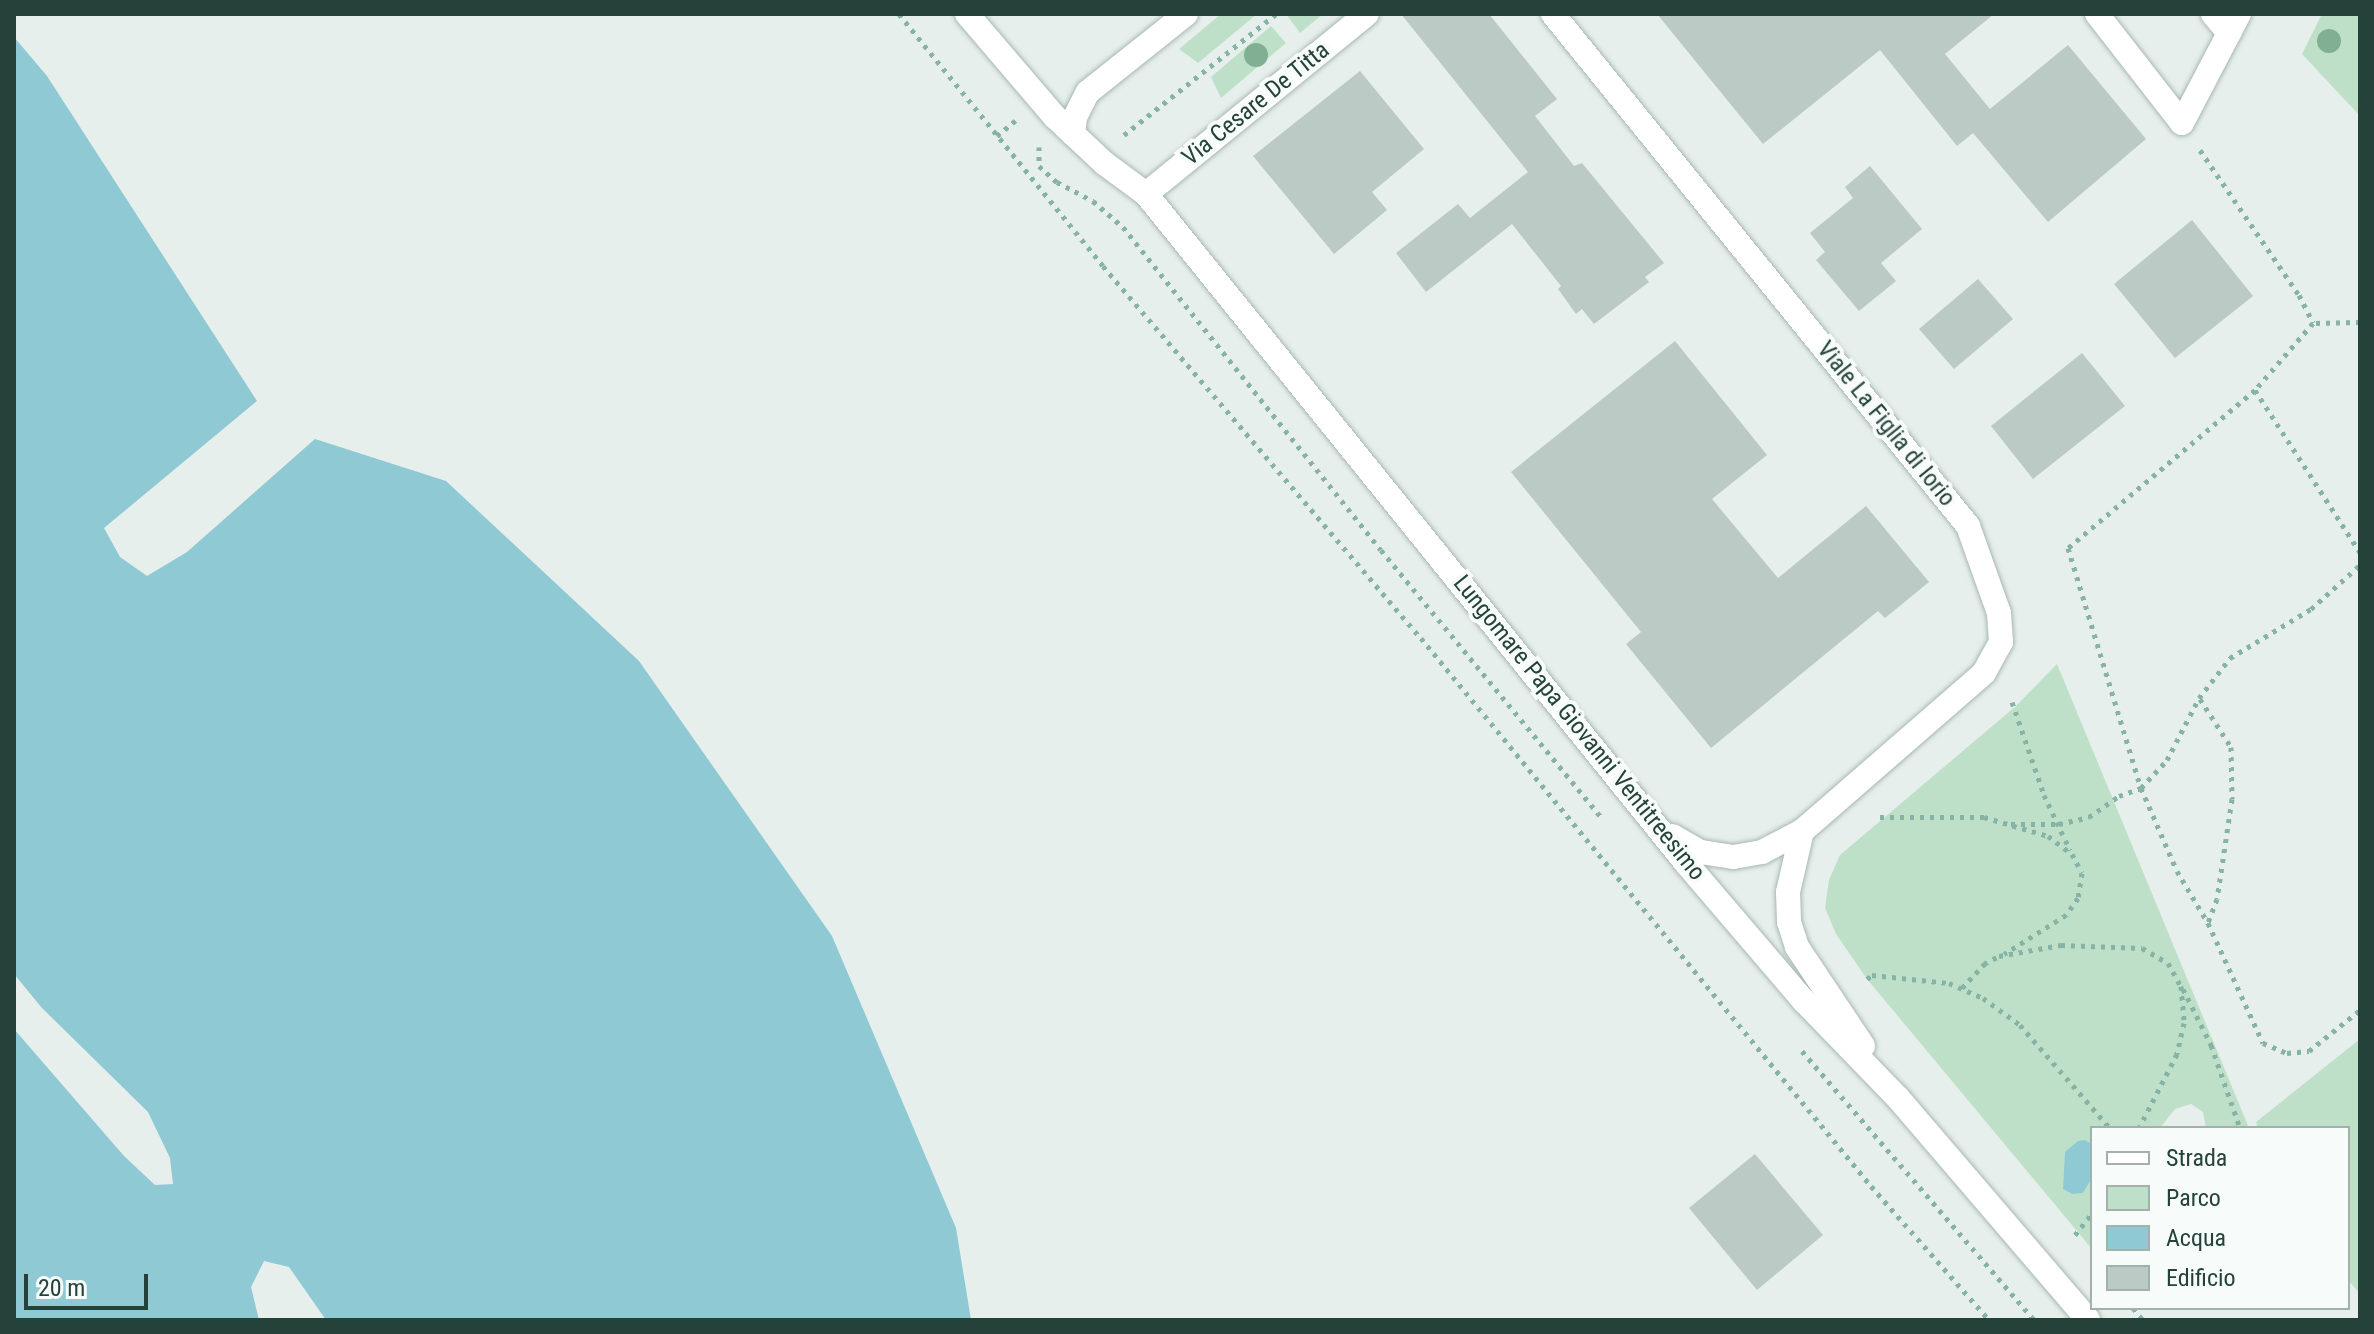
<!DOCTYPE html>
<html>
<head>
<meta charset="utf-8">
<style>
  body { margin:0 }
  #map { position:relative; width:2374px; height:1334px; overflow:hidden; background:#e6efeb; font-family:"Roboto Condensed",sans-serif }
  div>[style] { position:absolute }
  .green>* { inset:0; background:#bfe0c8 }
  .water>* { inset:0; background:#8ec9d4 }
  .pier>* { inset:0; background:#e6efeb }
  .building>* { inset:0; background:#bbcac4 }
  .path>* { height:5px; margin-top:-2.5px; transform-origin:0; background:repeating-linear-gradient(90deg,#86b3a5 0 4px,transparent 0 10px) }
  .roads { filter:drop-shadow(0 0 2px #a8b8b2) drop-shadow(0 0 2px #a8b8b2) }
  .minor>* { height:24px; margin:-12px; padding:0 12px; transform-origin:12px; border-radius:12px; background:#fff }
  .tertiary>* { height:24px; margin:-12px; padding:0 12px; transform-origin:12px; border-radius:12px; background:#fff }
  .trees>* { width:24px; height:24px; margin:-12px; border-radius:50%; background:#80af93 }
  span { translate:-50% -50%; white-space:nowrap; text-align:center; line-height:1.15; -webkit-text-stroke:8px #f7fbf9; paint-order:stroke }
  .street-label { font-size:24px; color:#24423a }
  .frame { position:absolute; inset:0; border:16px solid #24423a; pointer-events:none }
  .legend { position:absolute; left:2090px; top:1126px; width:260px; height:184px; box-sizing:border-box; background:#f7fbf9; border:2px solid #a3b1ad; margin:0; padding:10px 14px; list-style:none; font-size:24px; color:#24423a }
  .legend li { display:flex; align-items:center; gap:16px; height:40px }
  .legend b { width:40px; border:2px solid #a3b1ad }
  .scale { position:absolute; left:24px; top:1274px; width:124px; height:36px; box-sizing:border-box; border:4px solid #24423a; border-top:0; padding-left:10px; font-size:24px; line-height:28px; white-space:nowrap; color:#24423a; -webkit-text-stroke:6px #f7fbf9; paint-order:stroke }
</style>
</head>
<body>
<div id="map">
  <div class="green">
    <div style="clip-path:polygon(1221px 14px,1257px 14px,1198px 63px,1179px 49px)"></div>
    <div style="clip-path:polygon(1286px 14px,1323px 14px,1300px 33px)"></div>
    <div style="clip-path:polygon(2322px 14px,2360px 14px,2360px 116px,2302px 54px)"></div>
    <div style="clip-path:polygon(1271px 26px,1286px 43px,1221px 98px,1211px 77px)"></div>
    <div style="clip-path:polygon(2057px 664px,2249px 1128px,2206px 1128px,2203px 1112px,2191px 1104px,2175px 1109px,2160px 1128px,2092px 1128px,2092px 1144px,2085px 1140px,2063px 1189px,2072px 1194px,2083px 1193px,2092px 1178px,2092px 1249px,1867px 979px,1836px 934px,1825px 908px,1829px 880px,1840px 855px,2016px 706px)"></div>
    <div style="clip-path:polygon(2360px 1039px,2360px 1294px,2348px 1280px,2348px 1128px,2258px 1128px,2256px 1122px)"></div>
  </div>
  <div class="water">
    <div style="clip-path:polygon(14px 37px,47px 76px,257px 401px,104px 528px,120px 557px,147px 576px,187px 552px,315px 439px,446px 481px,639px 661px,832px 936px,956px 1228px,971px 1320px,14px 1320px)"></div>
    <div style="clip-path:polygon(2085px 1140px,2092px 1144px,2092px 1178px,2083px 1193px,2072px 1194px,2063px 1189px,2065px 1152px,2078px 1141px)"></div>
  </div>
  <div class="pier">
    <div style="clip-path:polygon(14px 974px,42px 1008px,148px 1112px,170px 1158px,173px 1184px,155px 1185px,124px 1156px,14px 1029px)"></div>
    <div style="clip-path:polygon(264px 1261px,289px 1267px,326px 1320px,259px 1320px,251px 1287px)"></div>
  </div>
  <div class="building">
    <div style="clip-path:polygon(1401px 14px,1489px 14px,1557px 99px,1535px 116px,1574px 166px,1582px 163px,1664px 263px,1645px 277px,1649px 282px,1594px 324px,1582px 309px,1576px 314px,1558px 289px,1561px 286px,1512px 224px,1426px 292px,1396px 253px,1458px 204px,1470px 218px,1528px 172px)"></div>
    <div style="clip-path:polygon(1657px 14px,1994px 14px,1945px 54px,1990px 109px,2068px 45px,2146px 139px,2048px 222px,1973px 133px,1957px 146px,1880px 50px,1763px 144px)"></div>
    <div style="clip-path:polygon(1360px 71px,1424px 149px,1372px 192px,1387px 210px,1334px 254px,1253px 156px)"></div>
    <div style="clip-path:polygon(1870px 166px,1922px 229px,1881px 263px,1896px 281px,1859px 311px,1816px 260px,1825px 252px,1810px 233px,1853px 198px,1845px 187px)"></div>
    <div style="clip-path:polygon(2192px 220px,2253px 296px,2175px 358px,2114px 284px)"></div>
    <div style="clip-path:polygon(1978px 279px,2013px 319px,1954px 369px,1919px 329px)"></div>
    <div style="clip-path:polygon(1675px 341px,1767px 455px,1712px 499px,1778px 578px,1866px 506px,1929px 582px,1885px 618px,1878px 611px,1711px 748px,1626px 644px,1641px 632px,1511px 472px)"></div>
    <div style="clip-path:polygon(2082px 353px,2125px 406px,2033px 479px,1991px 426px)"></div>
    <div style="clip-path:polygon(1755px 1154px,1823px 1235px,1757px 1290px,1689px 1208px)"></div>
  </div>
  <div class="path">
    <div style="left:899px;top:14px;width:324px;rotate:51deg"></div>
    <div style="left:1103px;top:266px;width:489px;rotate:49.5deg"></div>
    <div style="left:1421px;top:638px;width:709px;rotate:50.61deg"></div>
    <div style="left:1871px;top:1186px;width:179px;rotate:48.6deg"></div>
    <div style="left:1124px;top:135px;width:194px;rotate:-38.5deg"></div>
    <div style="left:997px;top:136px;width:25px;rotate:-40deg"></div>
    <div style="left:1039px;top:147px;width:19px;rotate:90deg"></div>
    <div style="left:1039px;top:166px;width:24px;rotate:42deg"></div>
    <div style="left:1057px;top:182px;width:41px;rotate:27.8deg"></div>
    <div style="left:1093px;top:201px;width:40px;rotate:41deg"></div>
    <div style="left:1123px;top:227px;width:413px;rotate:51.4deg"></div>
    <div style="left:1381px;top:550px;width:349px;rotate:50.5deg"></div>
    <div style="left:2200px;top:150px;width:176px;rotate:55.7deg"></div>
    <div style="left:2299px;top:295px;width:31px;rotate:63deg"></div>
    <div style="left:2360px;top:322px;width:47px;rotate:178.8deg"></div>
    <div style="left:2313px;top:323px;width:89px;rotate:130.9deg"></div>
    <div style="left:2255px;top:390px;width:245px;rotate:139.8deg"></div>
    <div style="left:2068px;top:548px;width:251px;rotate:73.1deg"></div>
    <div style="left:2141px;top:788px;width:90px;rotate:66.6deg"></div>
    <div style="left:2177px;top:871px;width:61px;rotate:59.2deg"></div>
    <div style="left:2208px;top:923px;width:132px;rotate:65.4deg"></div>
    <div style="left:2263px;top:1043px;width:26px;rotate:23deg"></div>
    <div style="left:2287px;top:1053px;width:22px;rotate:-5deg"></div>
    <div style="left:2309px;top:1051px;width:65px;rotate:-38.8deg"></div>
    <div style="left:2255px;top:390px;width:193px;rotate:57.1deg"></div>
    <div style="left:2200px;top:699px;width:57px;rotate:57.1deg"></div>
    <div style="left:2231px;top:747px;width:52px;rotate:88.9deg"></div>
    <div style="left:2232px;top:799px;width:101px;rotate:98.5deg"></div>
    <div style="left:2217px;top:899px;width:26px;rotate:111deg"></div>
    <div style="left:2012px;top:702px;width:98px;rotate:71deg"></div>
    <div style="left:2044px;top:795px;width:61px;rotate:64.7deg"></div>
    <div style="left:1880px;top:817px;width:104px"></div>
    <div style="left:1984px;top:817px;width:67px;rotate:16.5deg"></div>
    <div style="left:2048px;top:836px;width:30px;rotate:37deg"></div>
    <div style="left:2072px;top:854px;width:21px;rotate:62deg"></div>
    <div style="left:2082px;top:873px;width:25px;rotate:99deg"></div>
    <div style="left:2078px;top:898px;width:21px;rotate:125deg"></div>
    <div style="left:2066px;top:915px;width:73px;rotate:147.8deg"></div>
    <div style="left:2011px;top:824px;width:48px"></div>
    <div style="left:2059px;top:824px;width:31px;rotate:-13deg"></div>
    <div style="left:2089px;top:817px;width:37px;rotate:-35deg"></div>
    <div style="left:2119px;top:796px;width:23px;rotate:-20deg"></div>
    <div style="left:2141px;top:788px;width:38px;rotate:-47deg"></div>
    <div style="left:2167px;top:760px;width:70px;rotate:-62.7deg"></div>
    <div style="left:2199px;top:698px;width:51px;rotate:-52.2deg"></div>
    <div style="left:2230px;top:658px;width:95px;rotate:-31.2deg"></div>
    <div style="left:2311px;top:609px;width:66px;rotate:-41.9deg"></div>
    <div style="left:1867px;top:979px;width:6px;rotate:-39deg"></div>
    <div style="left:1872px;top:975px;width:77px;rotate:5.9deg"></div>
    <div style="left:1949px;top:983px;width:37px;rotate:24deg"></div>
    <div style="left:1983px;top:998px;width:46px;rotate:36.1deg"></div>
    <div style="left:2020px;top:1025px;width:137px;rotate:48.9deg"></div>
    <div style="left:1962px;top:988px;width:33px;rotate:-47deg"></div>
    <div style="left:1984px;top:964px;width:17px;rotate:-28deg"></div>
    <div style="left:1999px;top:956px;width:63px;rotate:-10.1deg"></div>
    <div style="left:2061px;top:945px;width:81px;rotate:2.1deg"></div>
    <div style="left:2142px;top:948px;width:30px;rotate:30deg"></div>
    <div style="left:2168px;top:963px;width:26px;rotate:61deg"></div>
    <div style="left:2181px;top:986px;width:37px;rotate:85deg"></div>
    <div style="left:2184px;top:1023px;width:32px;rotate:103deg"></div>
    <div style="left:2177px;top:1054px;width:83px;rotate:117.2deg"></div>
    <div style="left:2183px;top:989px;width:63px;rotate:63.4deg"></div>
    <div style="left:2211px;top:1045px;width:88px;rotate:70.7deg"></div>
    <div style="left:1802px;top:1051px;width:355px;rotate:49.2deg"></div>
    <div style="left:2075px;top:1235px;width:28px;rotate:-52deg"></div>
    <div style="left:2133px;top:1308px;width:16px;rotate:50deg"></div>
  </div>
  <div class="roads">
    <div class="minor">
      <div style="left:2097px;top:14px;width:138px;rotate:52.1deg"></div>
      <div style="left:2182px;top:123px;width:123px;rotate:-62.4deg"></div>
      <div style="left:2213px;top:14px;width:25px;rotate:50deg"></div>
      <div style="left:1073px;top:134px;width:17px;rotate:-83deg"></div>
      <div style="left:1075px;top:117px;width:28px;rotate:-63deg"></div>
      <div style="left:1088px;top:92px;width:125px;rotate:-38.5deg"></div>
      <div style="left:1146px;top:194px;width:285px;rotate:-39.2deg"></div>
    </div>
    <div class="tertiary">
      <div style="left:967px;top:14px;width:135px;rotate:49.5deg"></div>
      <div style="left:1055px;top:117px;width:67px;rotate:43.2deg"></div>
      <div style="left:1104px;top:163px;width:52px;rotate:36.4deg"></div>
      <div style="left:1146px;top:194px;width:860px;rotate:51.09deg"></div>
      <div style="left:1686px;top:863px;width:182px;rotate:49.5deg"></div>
      <div style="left:1804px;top:1001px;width:135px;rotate:45.9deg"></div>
      <div style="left:1898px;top:1098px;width:292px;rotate:49.4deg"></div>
      <div style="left:1553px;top:14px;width:659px;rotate:50.97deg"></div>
      <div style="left:1968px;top:526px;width:92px;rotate:70.4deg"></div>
      <div style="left:1999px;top:613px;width:29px;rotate:86deg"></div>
      <div style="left:2001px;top:642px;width:35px;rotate:119deg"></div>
      <div style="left:1984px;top:673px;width:241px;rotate:139deg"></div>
      <div style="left:1802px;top:831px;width:45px;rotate:152.3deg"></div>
      <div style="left:1762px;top:852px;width:29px;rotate:170deg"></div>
      <div style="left:1733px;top:857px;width:33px;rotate:-171deg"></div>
      <div style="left:1700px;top:852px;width:32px;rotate:-150deg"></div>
      <div style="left:1802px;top:831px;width:63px;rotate:102.9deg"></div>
      <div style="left:1788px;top:892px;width:30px;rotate:88deg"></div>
      <div style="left:1789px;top:922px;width:26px;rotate:72deg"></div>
      <div style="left:1797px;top:947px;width:119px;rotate:56.3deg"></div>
    </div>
  </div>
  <div class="trees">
    <div style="left:2329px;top:41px"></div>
    <div style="left:1256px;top:55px"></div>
  </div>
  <div class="street-label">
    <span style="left:1256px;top:104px;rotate:-39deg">Via Cesare De Titta</span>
    <span style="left:1886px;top:424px;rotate:51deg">Viale La Figlia di Iorio</span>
    <span style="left:1579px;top:728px;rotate:51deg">Lungomare Papa Giovanni Ventitreesimo</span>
  </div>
  <div class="frame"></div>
  <ul class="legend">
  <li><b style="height:10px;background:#fff"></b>Strada</li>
  <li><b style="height:22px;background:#bfe0c8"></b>Parco</li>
  <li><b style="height:22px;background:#8ec9d4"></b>Acqua</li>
  <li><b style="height:22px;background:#bbcac4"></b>Edificio</li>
  </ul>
  <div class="scale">20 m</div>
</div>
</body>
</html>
